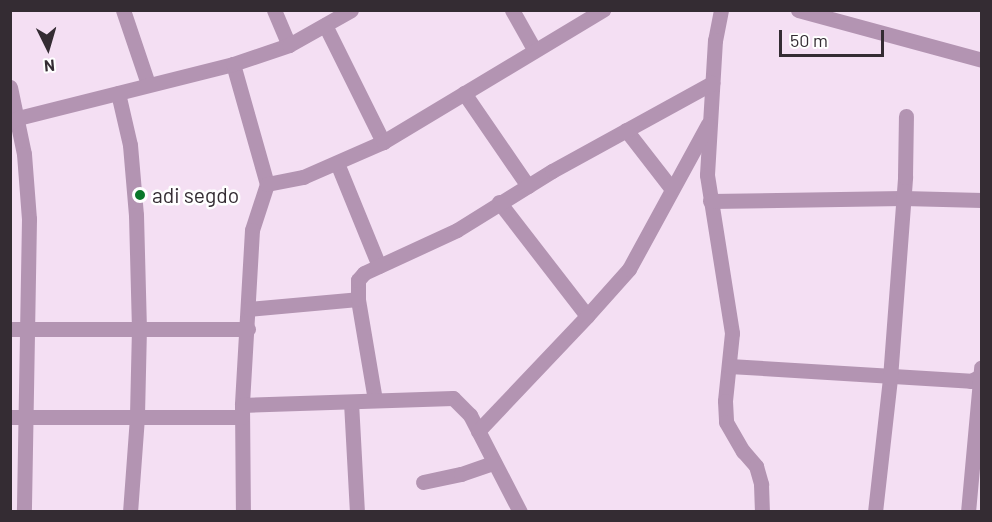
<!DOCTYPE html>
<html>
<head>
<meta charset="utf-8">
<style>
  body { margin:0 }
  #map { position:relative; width:992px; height:522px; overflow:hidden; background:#f4dff3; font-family:Barlow,sans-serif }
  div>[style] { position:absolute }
  .street>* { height:15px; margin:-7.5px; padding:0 7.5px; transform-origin:7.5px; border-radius:7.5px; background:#b394b2 }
  .dots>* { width:16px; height:16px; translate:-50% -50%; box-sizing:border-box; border:3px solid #fff; border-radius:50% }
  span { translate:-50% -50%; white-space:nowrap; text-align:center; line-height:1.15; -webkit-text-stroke:5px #fff; paint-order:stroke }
  .poi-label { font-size:21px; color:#342c33 }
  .left { translate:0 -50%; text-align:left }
  .frame { position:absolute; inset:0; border:12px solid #342c33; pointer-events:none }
  .north { position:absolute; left:18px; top:18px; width:60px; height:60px; -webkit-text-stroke:4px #fff; paint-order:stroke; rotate:175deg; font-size:16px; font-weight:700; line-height:24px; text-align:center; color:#342c33 }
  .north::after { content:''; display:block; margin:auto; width:21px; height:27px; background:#342c33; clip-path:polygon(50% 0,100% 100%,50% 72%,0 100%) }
  .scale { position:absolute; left:779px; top:30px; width:105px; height:27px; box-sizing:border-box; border:3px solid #342c33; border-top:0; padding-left:8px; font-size:18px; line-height:21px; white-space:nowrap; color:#342c33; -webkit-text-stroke:4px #fff; paint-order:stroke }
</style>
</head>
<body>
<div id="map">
  <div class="street">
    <div style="left:123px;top:10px;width:78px;rotate:71.3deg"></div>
    <div style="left:274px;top:10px;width:38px;rotate:67deg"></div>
    <div style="left:512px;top:10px;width:45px;rotate:60.6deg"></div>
    <div style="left:721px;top:10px;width:31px;rotate:101deg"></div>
    <div style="left:715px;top:40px;width:135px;rotate:93.4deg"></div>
    <div style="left:707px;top:175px;width:160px;rotate:81deg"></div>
    <div style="left:732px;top:333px;width:68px;rotate:95.9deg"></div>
    <div style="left:725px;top:401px;width:21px;rotate:87deg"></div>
    <div style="left:726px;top:422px;width:34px;rotate:60deg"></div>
    <div style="left:743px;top:451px;width:20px;rotate:49deg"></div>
    <div style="left:756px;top:466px;width:19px;rotate:74deg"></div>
    <div style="left:761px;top:484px;width:28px;rotate:88deg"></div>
    <div style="left:798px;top:10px;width:191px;rotate:15.2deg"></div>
    <div style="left:325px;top:25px;width:131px;rotate:63.6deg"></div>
    <div style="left:233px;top:64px;width:125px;rotate:74.2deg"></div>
    <div style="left:267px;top:184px;width:48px;rotate:108.1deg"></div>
    <div style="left:252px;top:230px;width:175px;rotate:93.3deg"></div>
    <div style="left:242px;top:405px;width:107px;rotate:89.5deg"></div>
    <div style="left:10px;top:87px;width:68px;rotate:78.2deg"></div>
    <div style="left:24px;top:154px;width:65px;rotate:85.6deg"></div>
    <div style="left:29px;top:219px;width:293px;rotate:91deg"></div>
    <div style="left:118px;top:93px;width:53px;rotate:77deg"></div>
    <div style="left:130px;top:145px;width:70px;rotate:85.1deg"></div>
    <div style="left:136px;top:215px;width:112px;rotate:88.5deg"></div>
    <div style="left:139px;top:327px;width:90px;rotate:91.3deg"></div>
    <div style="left:137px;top:417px;width:95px;rotate:94.2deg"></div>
    <div style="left:464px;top:93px;width:113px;rotate:55.5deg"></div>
    <div style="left:10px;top:122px;width:9px;rotate:-27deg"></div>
    <div style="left:18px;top:118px;width:222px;rotate:-14.1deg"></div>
    <div style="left:233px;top:64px;width:59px;rotate:-18.7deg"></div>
    <div style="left:289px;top:45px;width:71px;rotate:-29.4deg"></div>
    <div style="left:626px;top:130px;width:73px;rotate:52.2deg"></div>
    <div style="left:337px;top:163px;width:111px;rotate:67.8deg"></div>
    <div style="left:267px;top:184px;width:37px;rotate:-11deg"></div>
    <div style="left:303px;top:177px;width:87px;rotate:-23.6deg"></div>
    <div style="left:383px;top:142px;width:257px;rotate:-31deg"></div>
    <div style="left:710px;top:201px;width:193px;rotate:-0.9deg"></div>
    <div style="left:903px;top:198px;width:79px;rotate:1.5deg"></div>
    <div style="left:499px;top:202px;width:144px;rotate:52.3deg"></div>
    <div style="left:587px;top:316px;width:63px;rotate:-48.2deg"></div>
    <div style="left:629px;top:269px;width:165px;rotate:-61.4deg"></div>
    <div style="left:249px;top:309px;width:109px;rotate:-5.2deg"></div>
    <div style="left:10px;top:329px;width:238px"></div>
    <div style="left:729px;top:366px;width:242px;rotate:3.5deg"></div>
    <div style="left:971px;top:381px;width:13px;rotate:-29deg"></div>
    <div style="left:375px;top:400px;width:102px;rotate:-99.6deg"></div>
    <div style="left:358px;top:299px;width:19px;rotate:-90deg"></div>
    <div style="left:358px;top:280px;width:9px;rotate:-49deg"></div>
    <div style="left:364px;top:273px;width:102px;rotate:-24.8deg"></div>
    <div style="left:457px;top:230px;width:112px;rotate:-31.8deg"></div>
    <div style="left:552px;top:171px;width:183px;rotate:-28.8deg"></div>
    <div style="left:351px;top:402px;width:110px;rotate:86.9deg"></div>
    <div style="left:242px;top:405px;width:211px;rotate:-1.9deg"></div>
    <div style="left:453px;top:398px;width:24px;rotate:45deg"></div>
    <div style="left:470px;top:415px;width:109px;rotate:62.7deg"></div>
    <div style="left:10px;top:417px;width:232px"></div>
    <div style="left:478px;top:431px;width:158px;rotate:-46.5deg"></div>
    <div style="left:423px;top:482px;width:39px;rotate:-12deg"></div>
    <div style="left:461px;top:474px;width:34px;rotate:-19deg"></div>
    <div style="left:875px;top:512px;width:135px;rotate:-83.6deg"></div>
    <div style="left:890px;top:378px;width:202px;rotate:-85.7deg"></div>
    <div style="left:905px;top:177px;width:61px;rotate:-89.1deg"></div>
    <div style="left:968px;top:512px;width:145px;rotate:-84.8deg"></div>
  </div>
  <div class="dots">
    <div style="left:140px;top:195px;background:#09762a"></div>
  </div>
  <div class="poi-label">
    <span class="left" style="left:152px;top:195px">adi segdo</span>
  </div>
  <div class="frame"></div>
  <div class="north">N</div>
  <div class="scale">50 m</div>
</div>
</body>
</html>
